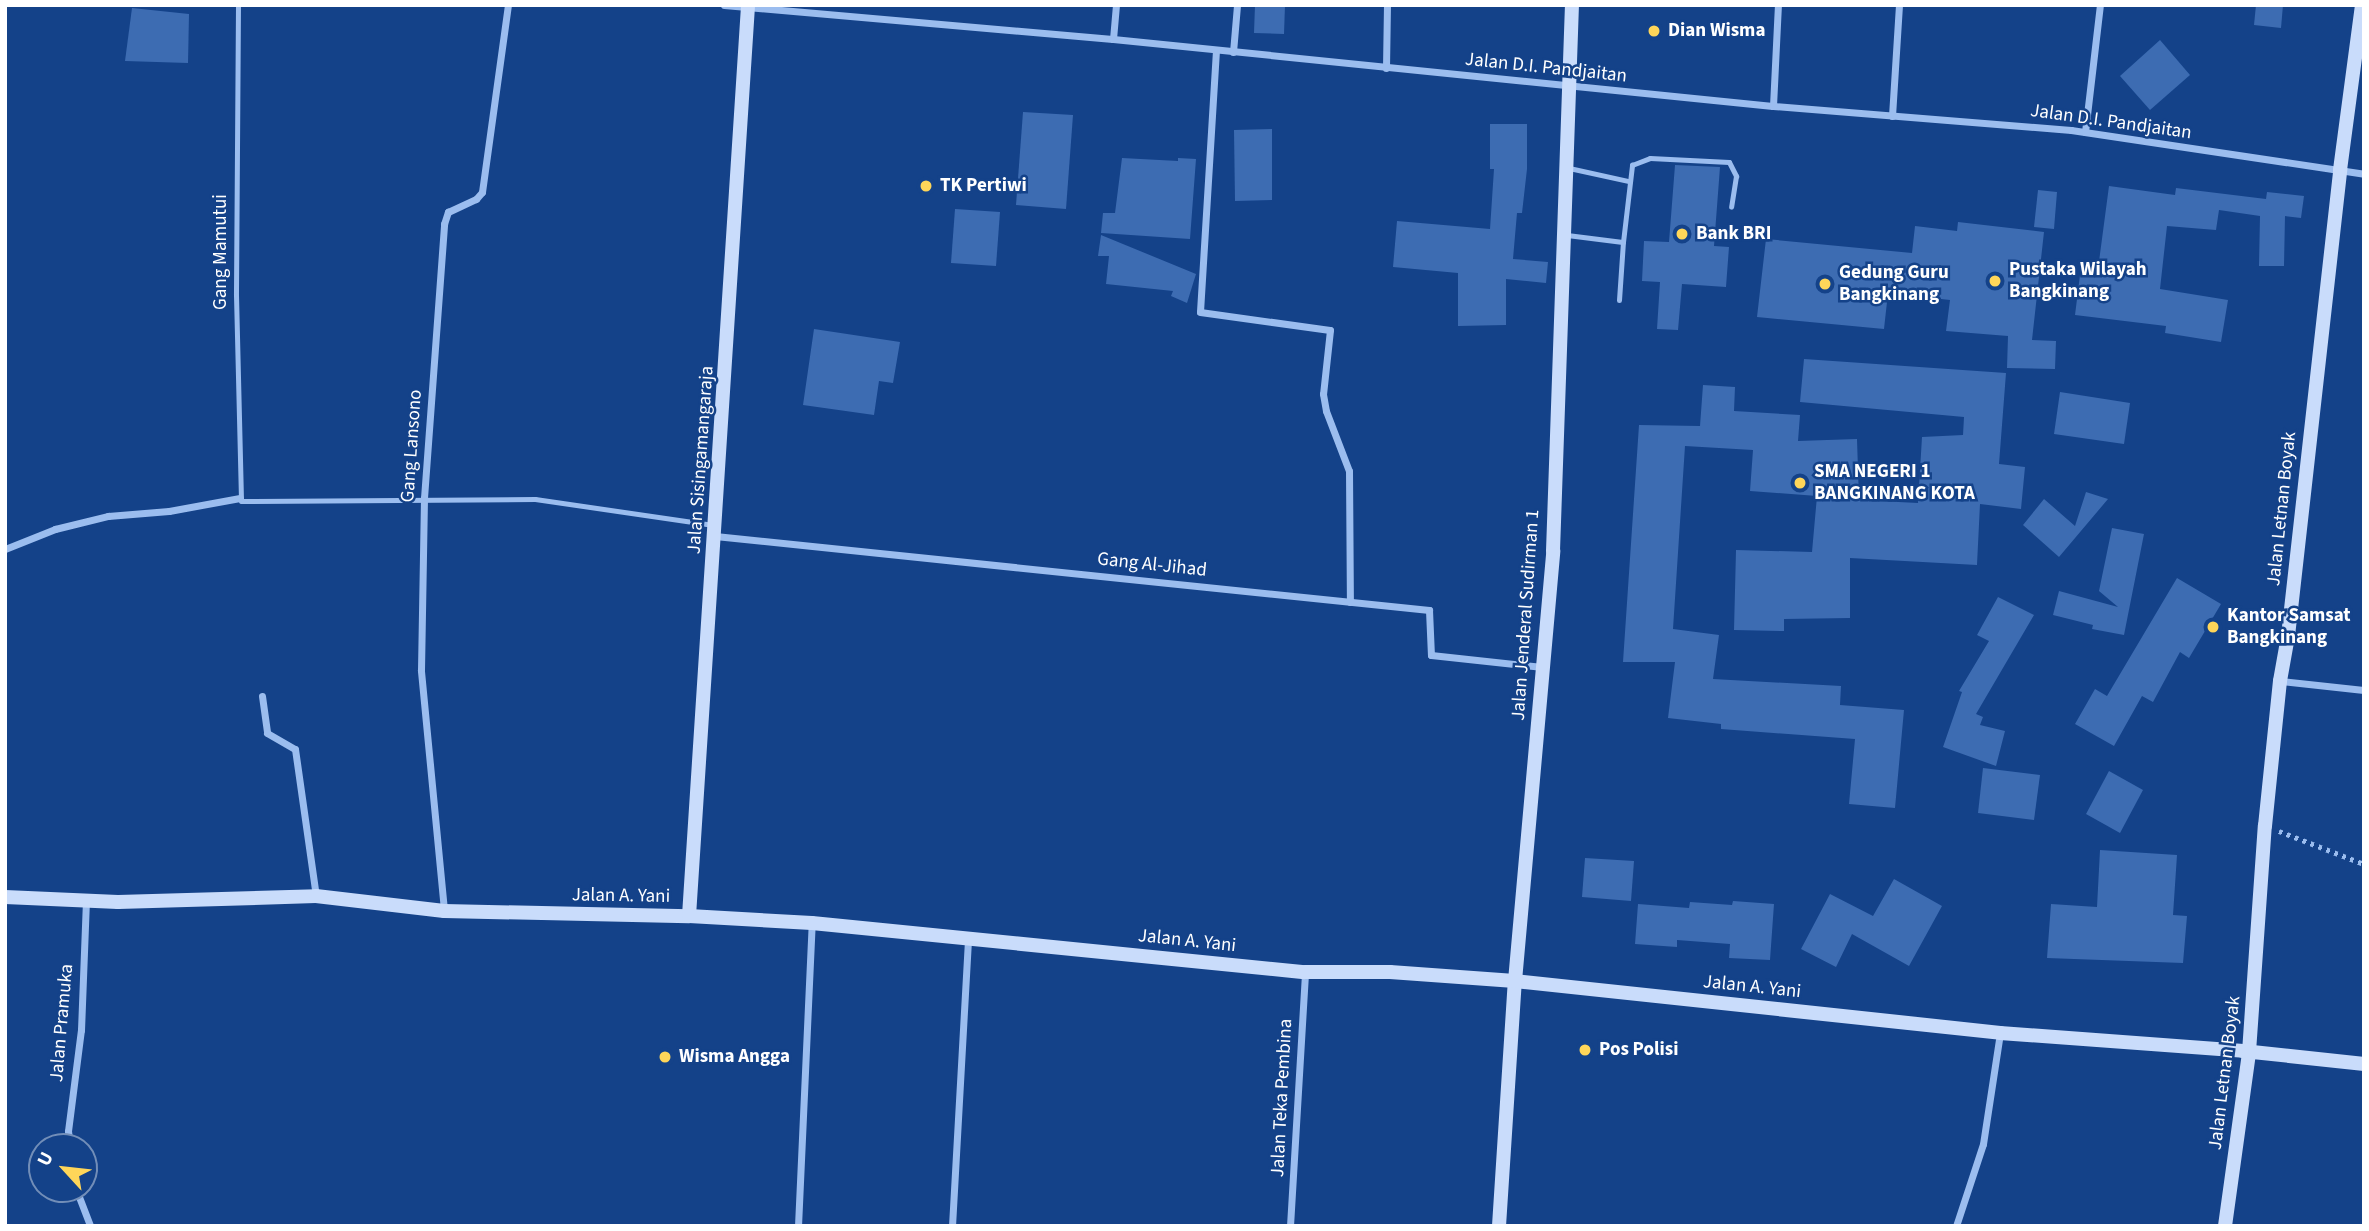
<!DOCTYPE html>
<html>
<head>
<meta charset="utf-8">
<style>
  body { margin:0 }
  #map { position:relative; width:2369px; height:1231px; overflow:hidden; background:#144289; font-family:"Source Sans 3",sans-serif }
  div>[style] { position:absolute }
  .building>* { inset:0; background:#3d6cb2 }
  .path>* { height:4.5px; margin-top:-2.25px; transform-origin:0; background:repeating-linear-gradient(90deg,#9bbdef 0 3.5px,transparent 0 8.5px) }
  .lane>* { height:5px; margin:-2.5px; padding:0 2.5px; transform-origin:2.5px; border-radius:2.5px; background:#9bbdef }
  .street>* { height:7px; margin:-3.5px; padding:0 3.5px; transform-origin:3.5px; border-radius:3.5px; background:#9bbdef }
  .secondary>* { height:14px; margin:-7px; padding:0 7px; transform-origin:7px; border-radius:7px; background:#c9dcfb }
  .dots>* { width:19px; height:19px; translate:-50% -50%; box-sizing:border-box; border:4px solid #144289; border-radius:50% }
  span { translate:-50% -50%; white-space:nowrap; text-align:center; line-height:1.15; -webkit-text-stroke:5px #144289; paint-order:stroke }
  .poi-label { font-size:19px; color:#fff; font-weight:700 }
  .left { translate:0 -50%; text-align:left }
  .street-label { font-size:19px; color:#fff }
  .frame { position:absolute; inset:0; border:7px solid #fff; pointer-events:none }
  .north { position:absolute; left:28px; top:1133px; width:70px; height:70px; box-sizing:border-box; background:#144289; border:2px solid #728eb8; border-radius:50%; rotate:297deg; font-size:19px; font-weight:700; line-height:28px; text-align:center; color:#fff }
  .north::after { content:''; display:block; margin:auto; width:24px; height:32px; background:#ffd659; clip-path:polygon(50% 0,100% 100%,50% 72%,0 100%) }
</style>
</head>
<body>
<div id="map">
  <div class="building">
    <div style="clip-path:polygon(1255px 5px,1285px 5px,1284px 34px,1254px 33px)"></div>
    <div style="clip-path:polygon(2256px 5px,2283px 5px,2281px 28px,2254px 25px)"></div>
    <div style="clip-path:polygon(132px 8px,189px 14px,188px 63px,125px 61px)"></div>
    <div style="clip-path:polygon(2160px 40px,2190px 75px,2150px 110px,2120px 76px)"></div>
    <div style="clip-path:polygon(1023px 112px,1073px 115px,1066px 209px,1016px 205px)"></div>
    <div style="clip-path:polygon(1490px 124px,1527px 124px,1527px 169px,1522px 213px,1517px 213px,1513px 259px,1548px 262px,1546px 283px,1506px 279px,1506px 325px,1458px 326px,1458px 273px,1393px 267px,1397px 221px,1490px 229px,1494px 169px,1490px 169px)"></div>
    <div style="clip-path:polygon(1272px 129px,1272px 200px,1235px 201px,1234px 130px)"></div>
    <div style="clip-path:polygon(1122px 158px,1178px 161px,1178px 158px,1196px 159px,1190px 239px,1101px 233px,1103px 213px,1115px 213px)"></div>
    <div style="clip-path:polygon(1675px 165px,1720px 167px,1714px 246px,1729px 247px,1726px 287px,1682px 284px,1678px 330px,1657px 329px,1660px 282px,1642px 281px,1644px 241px,1669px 242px)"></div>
    <div style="clip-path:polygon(2109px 186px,2175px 195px,2176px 188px,2266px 199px,2267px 192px,2304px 196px,2301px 218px,2285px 216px,2284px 266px,2259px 266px,2260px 216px,2219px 210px,2216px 230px,2167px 226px,2160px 289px,2228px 300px,2221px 342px,2165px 333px,2166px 326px,2075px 315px,2081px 267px,2098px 269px)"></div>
    <div style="clip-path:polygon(2038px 190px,2057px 192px,2054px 229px,2034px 227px)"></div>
    <div style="clip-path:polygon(955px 209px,1000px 212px,996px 266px,951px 263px)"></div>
    <div style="clip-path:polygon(1958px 222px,2044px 232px,2032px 340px,2056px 341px,2055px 369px,2007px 368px,2008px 336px,1946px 331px,1950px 300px,1888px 293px,1884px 329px,1757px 317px,1766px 239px,1912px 253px,1915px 226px,1957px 231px)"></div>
    <div style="clip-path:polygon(1101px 235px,1196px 274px,1187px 303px,1171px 296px,1173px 291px,1106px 284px,1109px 256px,1098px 256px)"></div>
    <div style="clip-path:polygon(814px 329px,900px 342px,893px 383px,879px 381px,874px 415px,803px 405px)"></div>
    <div style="clip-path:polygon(1804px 359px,2006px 373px,1999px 464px,2025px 467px,2021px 509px,1980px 504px,1977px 565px,1850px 558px,1850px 618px,1784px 619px,1784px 631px,1734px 630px,1736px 550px,1812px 552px,1817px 496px,1750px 491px,1753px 450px,1685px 446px,1673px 629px,1719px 635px,1713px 679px,1841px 686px,1840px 705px,1904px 710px,1895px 808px,1849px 804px,1855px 739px,1721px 729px,1721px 724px,1668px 718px,1675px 662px,1623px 662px,1639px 425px,1700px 426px,1703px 385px,1735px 387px,1734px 411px,1800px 415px,1798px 441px,1857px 439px,1859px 500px,1918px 503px,1922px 437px,1963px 435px,1964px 417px,1800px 402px)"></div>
    <div style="clip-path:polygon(2060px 392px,2130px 403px,2124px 444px,2054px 434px)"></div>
    <div style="clip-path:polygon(2086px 492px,2108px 499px,2059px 557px,2023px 525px,2044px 499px,2075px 526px)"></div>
    <div style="clip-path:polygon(2112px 528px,2144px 534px,2124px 635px,2092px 629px,2093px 625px,2053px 615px,2059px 591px,2118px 607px,2099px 591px)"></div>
    <div style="clip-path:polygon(2177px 578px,2221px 604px,2189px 658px,2180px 652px,2153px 702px,2142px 696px,2114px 746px,2075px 724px,2095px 689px,2107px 696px)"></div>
    <div style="clip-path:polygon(1998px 597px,2034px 615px,1976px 714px,1983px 717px,1980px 725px,2005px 731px,1996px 766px,1943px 747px,1962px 692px,1959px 691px,1989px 641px,1977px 635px)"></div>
    <div style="clip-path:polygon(1983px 768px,2040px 775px,2034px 820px,1978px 813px)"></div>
    <div style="clip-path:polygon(2109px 771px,2143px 790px,2120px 833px,2086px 814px)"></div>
    <div style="clip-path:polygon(2100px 850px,2177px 855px,2173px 915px,2187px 916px,2183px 963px,2047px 958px,2051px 904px,2097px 907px)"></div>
    <div style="clip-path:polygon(1585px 858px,1634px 861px,1631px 901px,1582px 897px)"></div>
    <div style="clip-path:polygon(1894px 879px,1942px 906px,1909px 966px,1852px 934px,1836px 967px,1801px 949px,1830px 894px,1873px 916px)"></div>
    <div style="clip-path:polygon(1733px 901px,1774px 904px,1770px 960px,1729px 958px,1730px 944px,1677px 940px,1677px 947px,1635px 944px,1638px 904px,1689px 908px,1690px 902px,1732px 905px)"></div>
  </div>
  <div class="path">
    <div style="left:2279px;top:831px;width:91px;rotate:21.2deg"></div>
  </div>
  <div class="lane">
    <div style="left:238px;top:5px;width:290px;rotate:90.4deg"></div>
    <div style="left:236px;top:295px;width:206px;rotate:88.6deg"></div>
    <div style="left:241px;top:501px;width:294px;rotate:-0.4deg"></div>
    <div style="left:535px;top:499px;width:180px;rotate:8.3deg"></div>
    <div style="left:1569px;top:168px;width:60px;rotate:12.4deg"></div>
    <div style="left:1567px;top:235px;width:56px;rotate:7.1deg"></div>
    <div style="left:1623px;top:242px;width:78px;rotate:-83.3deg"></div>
    <div style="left:1632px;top:165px;width:19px;rotate:-21deg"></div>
    <div style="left:1650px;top:158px;width:79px;rotate:2.9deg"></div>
    <div style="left:1729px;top:162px;width:16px;rotate:63deg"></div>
    <div style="left:1736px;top:176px;width:31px;rotate:99deg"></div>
    <div style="left:1619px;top:300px;width:58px;rotate:-86.1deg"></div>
  </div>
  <div class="street">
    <div style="left:724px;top:5px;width:390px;rotate:5deg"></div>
    <div style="left:1113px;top:39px;width:663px;rotate:5.8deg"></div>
    <div style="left:1773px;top:106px;width:299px;rotate:4.6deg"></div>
    <div style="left:2071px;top:130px;width:296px;rotate:8.5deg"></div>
    <div style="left:1113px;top:39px;width:34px;rotate:-85deg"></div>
    <div style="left:1216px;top:50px;width:262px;rotate:93.5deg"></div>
    <div style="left:1200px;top:312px;width:131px;rotate:7.9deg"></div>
    <div style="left:1330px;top:330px;width:64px;rotate:96.2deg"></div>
    <div style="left:1323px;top:394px;width:17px;rotate:80deg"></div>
    <div style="left:1326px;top:411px;width:64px;rotate:69deg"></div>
    <div style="left:1349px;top:471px;width:131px;rotate:89.6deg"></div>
    <div style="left:1233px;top:52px;width:47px;rotate:-85.1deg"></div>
    <div style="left:1386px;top:68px;width:63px;rotate:-89.1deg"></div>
    <div style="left:1773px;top:106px;width:101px;rotate:-87.2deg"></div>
    <div style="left:1892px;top:116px;width:111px;rotate:-86.4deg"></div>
    <div style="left:2085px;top:132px;width:128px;rotate:-83.3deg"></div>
    <div style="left:715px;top:536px;width:718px;rotate:5.92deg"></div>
    <div style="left:1429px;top:610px;width:45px;rotate:87.5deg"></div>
    <div style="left:1431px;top:655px;width:112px;rotate:6.2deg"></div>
    <div style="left:5px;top:549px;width:54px;rotate:-21.8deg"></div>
    <div style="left:55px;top:529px;width:55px;rotate:-13.8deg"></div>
    <div style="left:108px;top:516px;width:61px;rotate:-4.7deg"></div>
    <div style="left:169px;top:511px;width:72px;rotate:-10.4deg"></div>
    <div style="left:2280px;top:681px;width:84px;rotate:6.1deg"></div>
    <div style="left:262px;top:696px;width:37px;rotate:82deg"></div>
    <div style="left:267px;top:733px;width:32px;rotate:30deg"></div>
    <div style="left:295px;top:749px;width:148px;rotate:81.9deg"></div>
    <div style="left:444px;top:910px;width:241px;rotate:-95.5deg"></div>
    <div style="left:421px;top:670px;width:172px;rotate:-89deg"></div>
    <div style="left:424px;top:498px;width:275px;rotate:-85.8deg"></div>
    <div style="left:444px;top:224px;width:13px;rotate:-72deg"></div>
    <div style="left:448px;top:212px;width:31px;rotate:-25deg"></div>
    <div style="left:476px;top:199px;width:9px;rotate:-49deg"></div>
    <div style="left:482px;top:192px;width:189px;rotate:-82.1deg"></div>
    <div style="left:70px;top:1147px;width:16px;rotate:-97deg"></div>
    <div style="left:68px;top:1131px;width:102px;rotate:-82.7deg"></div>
    <div style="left:81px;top:1030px;width:129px;rotate:-87.8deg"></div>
    <div style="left:76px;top:1189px;width:40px;rotate:69deg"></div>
    <div style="left:798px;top:1226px;width:303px;rotate:-87.4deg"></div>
    <div style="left:952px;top:1226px;width:288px;rotate:-86.8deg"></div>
    <div style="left:1290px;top:1226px;width:254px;rotate:-86.6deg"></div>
    <div style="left:1956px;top:1226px;width:86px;rotate:-71.8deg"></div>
    <div style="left:1983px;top:1144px;width:112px;rotate:-81.3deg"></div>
  </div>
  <div class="secondary">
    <div style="left:5px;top:897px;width:113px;rotate:2.5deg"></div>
    <div style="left:118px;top:902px;width:198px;rotate:-1.7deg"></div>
    <div style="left:316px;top:896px;width:129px;rotate:6.7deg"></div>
    <div style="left:444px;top:911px;width:245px;rotate:1.2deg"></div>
    <div style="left:689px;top:916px;width:123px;rotate:3.3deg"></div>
    <div style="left:812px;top:923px;width:495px;rotate:5.7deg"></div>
    <div style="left:1305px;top:972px;width:85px"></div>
    <div style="left:1390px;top:972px;width:125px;rotate:4.1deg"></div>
    <div style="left:1515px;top:981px;width:488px;rotate:6.1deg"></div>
    <div style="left:2000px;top:1033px;width:244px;rotate:4.2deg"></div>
    <div style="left:2243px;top:1051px;width:122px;rotate:6.1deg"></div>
    <div style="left:689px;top:916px;width:913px;rotate:-86.29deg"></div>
    <div style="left:1499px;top:1226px;width:246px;rotate:-86.3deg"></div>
    <div style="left:1515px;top:981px;width:432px;rotate:-84.9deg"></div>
    <div style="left:1553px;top:551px;width:546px;rotate:-88.01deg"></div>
    <div style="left:2225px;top:1226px;width:176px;rotate:-82.1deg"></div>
    <div style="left:2249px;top:1052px;width:227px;rotate:-86deg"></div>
    <div style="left:2265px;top:826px;width:146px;rotate:-84.1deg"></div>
    <div style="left:2280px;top:681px;width:46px;rotate:-79.9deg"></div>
    <div style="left:2288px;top:636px;width:469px;rotate:-83.6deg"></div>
    <div style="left:2340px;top:170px;width:166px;rotate:-82.4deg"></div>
  </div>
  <div class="dots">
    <div style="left:1654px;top:31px;background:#ffd659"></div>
    <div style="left:926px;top:186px;background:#ffd659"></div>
    <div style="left:1682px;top:234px;background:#ffd659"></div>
    <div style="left:1995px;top:281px;background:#ffd659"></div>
    <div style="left:1825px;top:284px;background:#ffd659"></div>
    <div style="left:1800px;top:483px;background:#ffd659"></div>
    <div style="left:2213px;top:627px;background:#ffd659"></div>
    <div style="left:1585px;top:1050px;background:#ffd659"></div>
    <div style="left:665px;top:1057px;background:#ffd659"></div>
  </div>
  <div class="poi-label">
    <span class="left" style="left:1668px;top:31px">Dian Wisma</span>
    <span class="left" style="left:940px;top:186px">TK Pertiwi</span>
    <span class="left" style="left:1696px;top:234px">Bank BRI</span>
    <span class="left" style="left:2009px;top:281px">Pustaka Wilayah<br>Bangkinang</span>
    <span class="left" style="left:1839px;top:284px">Gedung Guru<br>Bangkinang</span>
    <span class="left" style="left:1814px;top:483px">SMA NEGERI 1<br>BANGKINANG KOTA</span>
    <span class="left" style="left:2227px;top:627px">Kantor Samsat<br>Bangkinang</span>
    <span class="left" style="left:1599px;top:1050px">Pos Polisi</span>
    <span class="left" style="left:679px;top:1057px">Wisma Angga</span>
  </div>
  <div class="street-label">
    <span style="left:1546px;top:68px;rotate:6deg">Jalan D.I. Pandjaitan</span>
    <span style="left:2111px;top:122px;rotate:8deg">Jalan D.I. Pandjaitan</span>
    <span style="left:221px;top:252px;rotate:-90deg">Gang Mamutui</span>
    <span style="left:412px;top:446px;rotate:-86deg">Gang Lansono</span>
    <span style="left:701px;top:460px;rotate:-86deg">Jalan Sisingamangaraja</span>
    <span style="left:2282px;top:509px;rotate:-84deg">Jalan Letnan Boyak</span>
    <span style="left:1152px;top:565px;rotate:6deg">Gang Al-Jihad</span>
    <span style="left:1526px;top:615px;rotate:-86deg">Jalan Jenderal Sudirman 1</span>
    <span style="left:621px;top:896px;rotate:1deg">Jalan A. Yani</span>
    <span style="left:1187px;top:941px;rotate:6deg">Jalan A. Yani</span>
    <span style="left:1752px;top:987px;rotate:6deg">Jalan A. Yani</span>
    <span style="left:62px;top:1023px;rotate:-85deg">Jalan Pramuka</span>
    <span style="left:2225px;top:1073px;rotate:-83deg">Jalan Letnan Boyak</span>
    <span style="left:1282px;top:1098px;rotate:-87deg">Jalan Teka Pembina</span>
  </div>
  <div class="frame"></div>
  <div class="north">U</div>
</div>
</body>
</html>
